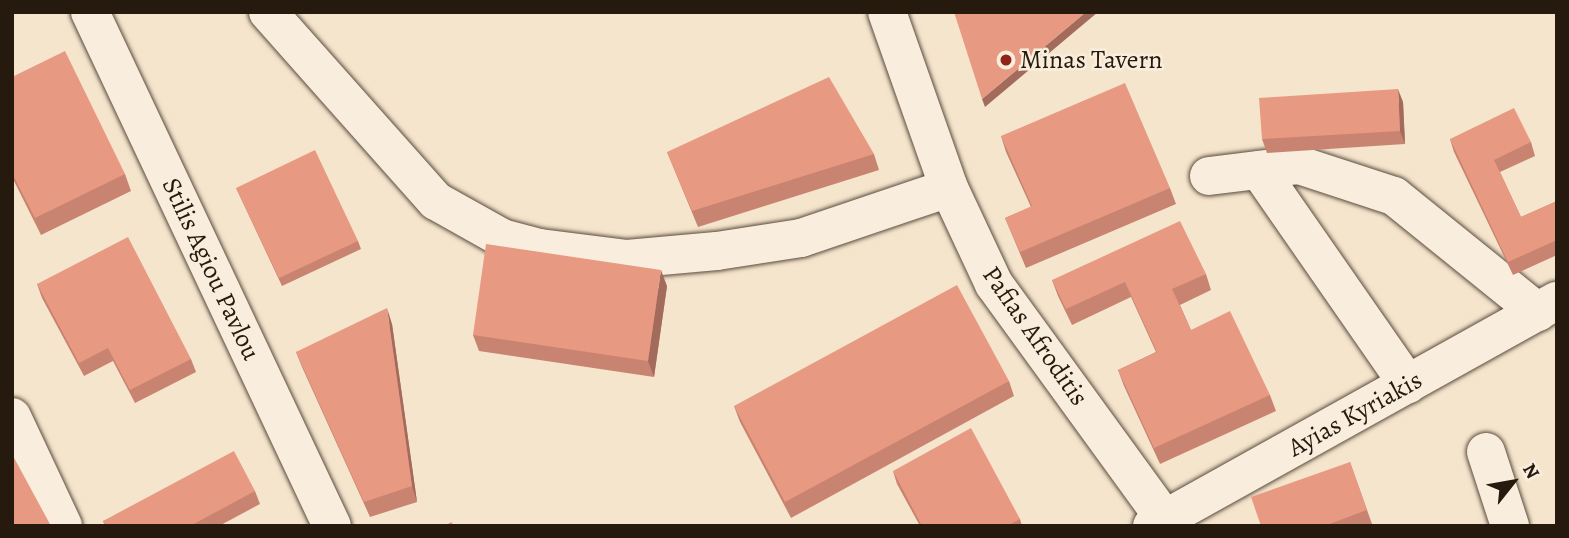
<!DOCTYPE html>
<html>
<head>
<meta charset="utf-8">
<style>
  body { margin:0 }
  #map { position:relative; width:1569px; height:538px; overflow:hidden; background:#f6e5cd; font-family:Alegreya,serif }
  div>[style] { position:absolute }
  .roads { filter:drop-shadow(0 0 2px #5a4c3d) drop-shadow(0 0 2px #5a4c3d) }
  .minor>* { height:38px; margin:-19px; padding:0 19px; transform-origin:19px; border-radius:19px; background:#f9eede }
  .wall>* { inset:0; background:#c88470 }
  .shaded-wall>* { inset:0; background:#a26b5b }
  .building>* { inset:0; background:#e89982 }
  .dots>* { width:19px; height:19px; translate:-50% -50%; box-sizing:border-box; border:4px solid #f9eede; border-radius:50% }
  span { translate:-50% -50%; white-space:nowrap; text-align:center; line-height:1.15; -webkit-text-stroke:5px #f9eede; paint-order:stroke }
  .poi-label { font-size:26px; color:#26190d }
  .left { translate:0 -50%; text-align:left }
  .street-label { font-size:26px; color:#26190d }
  .frame { position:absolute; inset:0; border:14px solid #26190d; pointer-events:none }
  .north { position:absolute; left:1478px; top:447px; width:70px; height:70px; -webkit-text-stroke:5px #f9eede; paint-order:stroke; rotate:59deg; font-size:19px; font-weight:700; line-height:28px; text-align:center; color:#26190d }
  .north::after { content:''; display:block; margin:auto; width:24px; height:32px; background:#26190d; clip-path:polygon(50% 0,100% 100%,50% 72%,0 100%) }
</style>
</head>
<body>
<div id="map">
  <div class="roads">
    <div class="minor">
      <div style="left:90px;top:12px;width:568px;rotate:64.79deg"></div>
      <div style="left:268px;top:12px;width:253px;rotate:48.4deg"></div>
      <div style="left:436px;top:201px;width:76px;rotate:29.3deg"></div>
      <div style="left:502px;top:238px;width:39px;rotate:15deg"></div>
      <div style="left:540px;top:248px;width:88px;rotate:7.2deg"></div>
      <div style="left:627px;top:259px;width:90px;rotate:-5.1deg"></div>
      <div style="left:717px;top:251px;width:85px;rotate:-8.8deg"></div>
      <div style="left:801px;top:238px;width:156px;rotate:-18.7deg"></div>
      <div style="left:887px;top:12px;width:187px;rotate:70.6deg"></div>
      <div style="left:949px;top:188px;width:106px;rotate:64.9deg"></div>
      <div style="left:994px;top:284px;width:299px;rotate:54deg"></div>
      <div style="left:1259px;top:170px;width:261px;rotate:55.2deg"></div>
      <div style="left:1209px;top:176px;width:91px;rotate:-7deg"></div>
      <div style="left:1299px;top:165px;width:100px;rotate:18.1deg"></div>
      <div style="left:1394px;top:196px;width:185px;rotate:38.9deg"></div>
      <div style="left:12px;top:417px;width:120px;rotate:64.9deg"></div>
      <div style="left:1486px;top:452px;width:78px;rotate:72deg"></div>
      <div style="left:1152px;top:526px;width:463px;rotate:-29.1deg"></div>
    </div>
  </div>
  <div class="wall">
    <div style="clip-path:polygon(12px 77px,125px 174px,131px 191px,41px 235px,12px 177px)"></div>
    <div style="clip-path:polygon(1403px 102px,1405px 144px,1267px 153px,1262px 139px)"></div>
    <div style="clip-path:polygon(1001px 136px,1170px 188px,1176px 204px,1026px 268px,1005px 218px,1031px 207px,1006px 152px)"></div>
    <div style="clip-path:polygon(1450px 139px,1531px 142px,1535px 156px,1500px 172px,1521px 217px,1557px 201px,1557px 255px,1513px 275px,1454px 152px)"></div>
    <div style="clip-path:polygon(667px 152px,874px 154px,879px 170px,698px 227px)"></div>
    <div style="clip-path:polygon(236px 188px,358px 241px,361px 249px,282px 286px)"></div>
    <div style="clip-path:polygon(1206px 274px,1211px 290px,1180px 305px,1191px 330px,1270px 395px,1276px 411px,1160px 464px,1124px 386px,1118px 370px,1156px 352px,1131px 297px,1072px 325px,1058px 296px,1052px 280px)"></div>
    <div style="clip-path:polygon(37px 284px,191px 359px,196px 372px,135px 403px,113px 361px,84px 376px,42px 298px)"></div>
    <div style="clip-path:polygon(667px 286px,654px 377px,479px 351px,473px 335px)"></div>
    <div style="clip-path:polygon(392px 324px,417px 502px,370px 517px,302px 367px,296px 352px)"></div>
    <div style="clip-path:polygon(1009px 381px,1014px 396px,791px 518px,740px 422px,734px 406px)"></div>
    <div style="clip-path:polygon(1350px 462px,1372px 524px,1366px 526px,1261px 526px)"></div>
    <div style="clip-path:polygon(893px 471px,1020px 519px,1022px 526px,920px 526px,897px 484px)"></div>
    <div style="clip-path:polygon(255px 491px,260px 504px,219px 526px,105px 526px,103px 521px)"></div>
  </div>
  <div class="shaded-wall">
    <div style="clip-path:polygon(1086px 12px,1098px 12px,985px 107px,982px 99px)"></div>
    <div style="clip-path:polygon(1398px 89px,1403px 102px,1405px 144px,1400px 131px)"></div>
    <div style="clip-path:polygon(661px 270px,667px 286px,654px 377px,648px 361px)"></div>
    <div style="clip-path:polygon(387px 308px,392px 324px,417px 502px,412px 486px)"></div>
  </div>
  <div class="building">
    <div style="clip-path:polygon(954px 12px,1086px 12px,982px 99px)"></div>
    <div style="clip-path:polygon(65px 51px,125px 174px,35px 218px,12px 173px,12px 77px)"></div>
    <div style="clip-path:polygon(829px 77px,874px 154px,692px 211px,667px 152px)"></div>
    <div style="clip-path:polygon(1125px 83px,1170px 188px,1020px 252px,1005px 218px,1032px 206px,1001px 136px)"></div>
    <div style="clip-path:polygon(1398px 89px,1400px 131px,1262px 139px,1259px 98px)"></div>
    <div style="clip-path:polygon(1514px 108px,1531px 142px,1494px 160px,1521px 217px,1557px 201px,1557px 240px,1508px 262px,1450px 139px)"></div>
    <div style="clip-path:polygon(315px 150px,358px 241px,279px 278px,236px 188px)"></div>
    <div style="clip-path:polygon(1180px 221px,1206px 274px,1172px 289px,1191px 330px,1230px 311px,1270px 395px,1154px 448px,1118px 370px,1157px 352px,1125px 282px,1066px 309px,1052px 280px)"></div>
    <div style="clip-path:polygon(128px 237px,191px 359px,130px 390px,108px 348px,79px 363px,37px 284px)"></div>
    <div style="clip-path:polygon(486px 244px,661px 270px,648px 361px,473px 335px)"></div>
    <div style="clip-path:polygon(957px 285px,1009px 381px,785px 502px,734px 406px)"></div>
    <div style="clip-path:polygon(387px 308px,412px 486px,364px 502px,296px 352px)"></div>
    <div style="clip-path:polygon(971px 428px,1020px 519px,1007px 526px,922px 526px,893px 471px)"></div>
    <div style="clip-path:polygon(234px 451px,255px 491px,190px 526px,106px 526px,103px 521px)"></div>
    <div style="clip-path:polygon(12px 454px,51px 526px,12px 526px)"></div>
    <div style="clip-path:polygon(1350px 462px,1367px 510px,1324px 526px,1261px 526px,1251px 497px)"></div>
    <div style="clip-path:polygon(452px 522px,453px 526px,443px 526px)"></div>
  </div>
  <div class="dots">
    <div style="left:1006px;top:60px;background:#8f2418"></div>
  </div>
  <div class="poi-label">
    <span class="left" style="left:1020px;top:60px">Minas Tavern</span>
  </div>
  <div class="street-label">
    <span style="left:211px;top:269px;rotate:65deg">Stilis Agiou Pavlou</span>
    <span style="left:1035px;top:336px;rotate:55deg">Pafias Afroditis</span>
    <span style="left:1355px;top:414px;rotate:-29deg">Ayias Kyriakis</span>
  </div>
  <div class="frame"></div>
  <div class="north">N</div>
</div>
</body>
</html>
